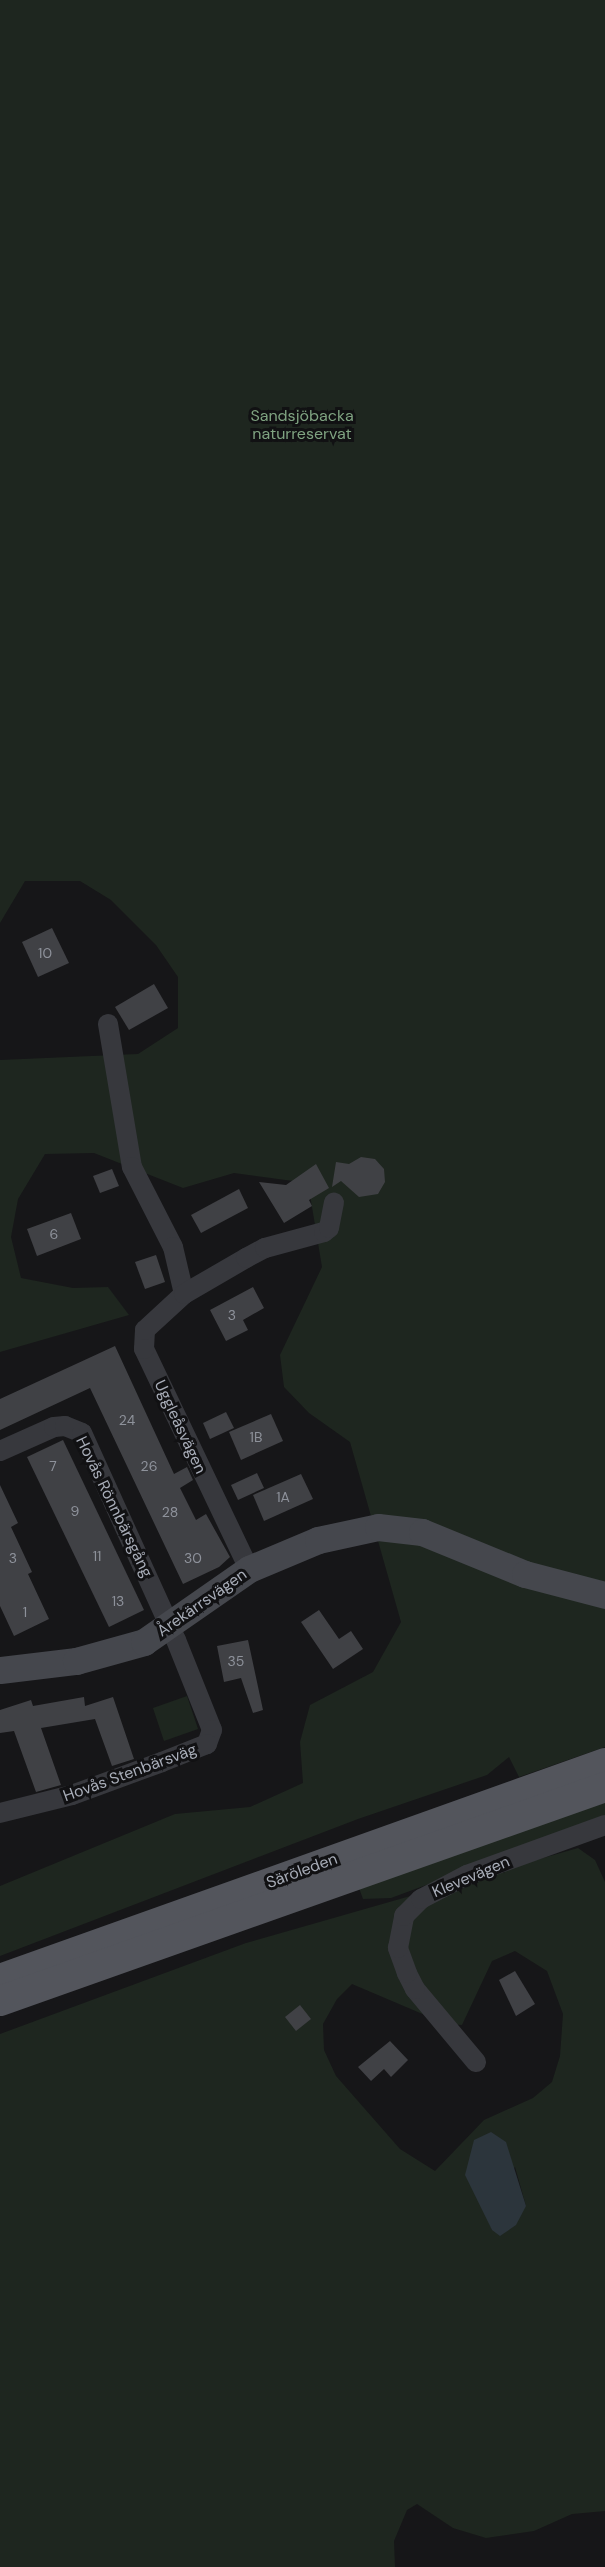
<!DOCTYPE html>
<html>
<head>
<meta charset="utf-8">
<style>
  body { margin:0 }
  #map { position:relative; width:605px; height:2567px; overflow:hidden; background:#161618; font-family:"DM Sans",sans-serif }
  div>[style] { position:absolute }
  .green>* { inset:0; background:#1e261f }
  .water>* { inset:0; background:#2c353c }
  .building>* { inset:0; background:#404145 }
  .street>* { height:20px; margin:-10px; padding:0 10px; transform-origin:10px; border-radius:10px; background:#37383d }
  .secondary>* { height:27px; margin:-13.5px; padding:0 13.5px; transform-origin:13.5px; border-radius:13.5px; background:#45474d }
  .primary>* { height:30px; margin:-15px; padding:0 15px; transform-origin:15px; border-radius:15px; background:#53555c }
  span { translate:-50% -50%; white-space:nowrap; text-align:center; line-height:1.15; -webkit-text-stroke:6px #111113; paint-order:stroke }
  .number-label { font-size:14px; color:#8e929b }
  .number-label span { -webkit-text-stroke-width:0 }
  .park-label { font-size:16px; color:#7fa381 }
  .street-label { font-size:16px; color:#a8adb8 }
</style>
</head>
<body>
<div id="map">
  <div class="green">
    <div style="clip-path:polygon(0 0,605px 0,605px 1747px,519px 1777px,509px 1757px,487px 1775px,358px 1819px,0 1956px,0 1886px,175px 1814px,250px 1807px,303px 1783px,300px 1742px,310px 1705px,373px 1672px,401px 1622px,350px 1442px,309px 1413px,284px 1387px,280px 1355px,322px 1267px,308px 1183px,234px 1173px,183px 1188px,94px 1153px,45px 1154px,18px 1199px,11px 1237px,21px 1278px,73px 1288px,108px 1287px,129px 1315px,0 1352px,0 1060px,138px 1054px,178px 1028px,178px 977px,156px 945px,111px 900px,80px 881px,25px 881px,0 923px)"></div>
    <div style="clip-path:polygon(187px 1696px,198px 1729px,164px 1741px,153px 1708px)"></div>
    <div style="clip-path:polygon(605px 1797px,605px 1819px,391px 1898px,363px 1899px,358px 1885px)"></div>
    <div style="clip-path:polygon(evenodd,578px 1848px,595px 1860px,605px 1882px,605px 2511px,572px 2514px,534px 2531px,486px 2538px,453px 2528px,417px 2504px,407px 2510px,394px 2541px,395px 2567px,0 2567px,0 2034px,246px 1943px,578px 1848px,515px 1951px,547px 1971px,563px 2014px,560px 2056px,552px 2082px,533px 2098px,484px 2120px,435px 2171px,400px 2149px,336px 2076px,324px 2050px,323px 2024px,337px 1999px,352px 1984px,446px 2024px,462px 2025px,492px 1961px,515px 1951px,578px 1848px,515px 2167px,526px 2206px,492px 2230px,486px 2214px,515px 2167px)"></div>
  </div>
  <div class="water">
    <div style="clip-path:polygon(491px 2132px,506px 2142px,526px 2206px,516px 2225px,500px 2236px,492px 2230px,465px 2175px,474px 2140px)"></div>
  </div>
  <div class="building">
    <div style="clip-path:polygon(52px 928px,69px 963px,38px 977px,22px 942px)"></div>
    <div style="clip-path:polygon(154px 984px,168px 1008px,129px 1030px,115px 1007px)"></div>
    <div style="clip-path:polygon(361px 1157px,375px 1159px,384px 1169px,385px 1182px,378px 1194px,359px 1197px,341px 1181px,332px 1187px,336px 1162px,349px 1164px)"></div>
    <div style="clip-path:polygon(316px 1164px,329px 1188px,309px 1200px,312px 1206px,284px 1223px,259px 1182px,286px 1185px)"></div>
    <div style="clip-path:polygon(112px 1169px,119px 1186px,100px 1193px,93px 1176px)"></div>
    <div style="clip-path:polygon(239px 1189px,248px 1208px,201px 1233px,191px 1215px)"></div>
    <div style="clip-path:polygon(71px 1213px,81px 1239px,37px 1256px,27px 1229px)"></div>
    <div style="clip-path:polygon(156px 1255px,165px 1282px,145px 1289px,135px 1262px)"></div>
    <div style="clip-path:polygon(253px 1287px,264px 1308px,243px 1320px,248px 1330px,226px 1341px,210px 1310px)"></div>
    <div style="clip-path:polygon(115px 1346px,174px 1474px,187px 1467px,193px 1480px,180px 1488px,196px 1520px,206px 1514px,230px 1557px,219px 1567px,183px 1584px,90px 1388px,0 1430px,0 1399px)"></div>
    <div style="clip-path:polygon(226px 1412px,234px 1428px,210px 1439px,203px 1423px)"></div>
    <div style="clip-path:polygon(271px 1414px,283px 1441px,241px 1460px,229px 1432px)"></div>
    <div style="clip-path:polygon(63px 1440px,144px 1610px,109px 1627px,27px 1457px)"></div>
    <div style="clip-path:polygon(257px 1473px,264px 1488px,238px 1500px,231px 1485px)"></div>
    <div style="clip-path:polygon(301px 1474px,313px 1499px,264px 1521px,253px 1495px)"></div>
    <div style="clip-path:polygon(0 1485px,18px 1523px,11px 1527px,32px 1572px,28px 1574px,49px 1619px,14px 1636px,0 1606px)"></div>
    <div style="clip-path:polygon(319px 1610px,339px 1639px,351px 1631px,363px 1649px,333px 1669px,301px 1622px)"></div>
    <div style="clip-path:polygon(248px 1640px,263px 1710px,253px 1713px,241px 1678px,224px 1682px,217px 1646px)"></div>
    <div style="clip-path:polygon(84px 1697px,85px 1706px,113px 1697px,134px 1759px,112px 1766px,95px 1719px,41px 1728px,61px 1785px,36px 1792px,14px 1731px,0 1733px,0 1710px,31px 1700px,33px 1706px)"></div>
    <div style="clip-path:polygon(515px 1971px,535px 2004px,516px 2016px,499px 1980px)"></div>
    <div style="clip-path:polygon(300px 2005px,311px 2019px,296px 2031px,285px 2017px)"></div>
    <div style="clip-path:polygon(390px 2041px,408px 2060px,391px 2077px,384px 2069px,371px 2081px,358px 2067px)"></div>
  </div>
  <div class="street">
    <div style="left:108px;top:1024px;width:145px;rotate:80.5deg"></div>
    <div style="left:132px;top:1167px;width:90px;rotate:62.9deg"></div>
    <div style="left:173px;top:1247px;width:48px;rotate:76.8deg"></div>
    <div style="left:0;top:1451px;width:59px;rotate:-24deg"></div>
    <div style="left:54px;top:1427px;width:11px;rotate:-5deg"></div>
    <div style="left:65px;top:1426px;width:18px;rotate:22deg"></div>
    <div style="left:82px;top:1433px;width:227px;rotate:65.6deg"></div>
    <div style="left:176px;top:1640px;width:97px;rotate:68.2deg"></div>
    <div style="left:212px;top:1730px;width:15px;rotate:110deg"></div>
    <div style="left:207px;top:1744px;width:48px;rotate:158.2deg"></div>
    <div style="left:162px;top:1762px;width:96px;rotate:159.9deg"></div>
    <div style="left:72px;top:1795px;width:74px;rotate:166deg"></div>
    <div style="left:249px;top:1569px;width:244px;rotate:-115.5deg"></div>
    <div style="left:144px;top:1349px;width:19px;rotate:-87deg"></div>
    <div style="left:145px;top:1330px;width:53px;rotate:-42.7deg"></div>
    <div style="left:184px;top:1294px;width:72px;rotate:-30.1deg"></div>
    <div style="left:246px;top:1258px;width:21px;rotate:-28deg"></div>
    <div style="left:265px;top:1248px;width:61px;rotate:-15.2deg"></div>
    <div style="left:324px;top:1232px;width:6px;rotate:-39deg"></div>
    <div style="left:329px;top:1228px;width:26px;rotate:-79deg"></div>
    <div style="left:476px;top:2062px;width:95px;rotate:-129.9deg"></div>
    <div style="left:415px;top:1989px;width:18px;rotate:-117deg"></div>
    <div style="left:407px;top:1973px;width:27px;rotate:-110deg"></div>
    <div style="left:398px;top:1948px;width:33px;rotate:-79deg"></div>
    <div style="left:404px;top:1916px;width:24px;rotate:-45deg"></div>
    <div style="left:421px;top:1899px;width:52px;rotate:-27.6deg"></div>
    <div style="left:467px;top:1875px;width:147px;rotate:-19.9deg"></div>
  </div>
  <div class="secondary">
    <div style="left:0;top:1670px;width:77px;rotate:-6.8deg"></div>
    <div style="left:76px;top:1661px;width:71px;rotate:-15.6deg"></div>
    <div style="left:144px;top:1642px;width:128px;rotate:-34.8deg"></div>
    <div style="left:249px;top:1569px;width:75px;rotate:-22.8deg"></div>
    <div style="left:318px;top:1540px;width:61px;rotate:-12.2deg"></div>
    <div style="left:378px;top:1527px;width:44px;rotate:6.5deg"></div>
    <div style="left:422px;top:1532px;width:111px;rotate:22.2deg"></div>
    <div style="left:525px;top:1574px;width:83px;rotate:14.7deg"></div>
  </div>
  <div class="primary">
    <div style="left:0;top:1979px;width:642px;rotate:-19.65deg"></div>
    <div style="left:0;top:2001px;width:642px;rotate:-19.48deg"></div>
  </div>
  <div class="number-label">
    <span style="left:45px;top:953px">10</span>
    <span style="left:54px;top:1234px">6</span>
    <span style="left:232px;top:1315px">3</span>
    <span style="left:127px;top:1420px">24</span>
    <span style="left:256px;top:1437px">1B</span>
    <span style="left:53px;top:1466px">7</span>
    <span style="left:149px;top:1466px">26</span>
    <span style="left:283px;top:1497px">1A</span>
    <span style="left:75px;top:1511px">9</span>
    <span style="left:170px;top:1512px">28</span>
    <span style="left:97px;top:1556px">11</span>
    <span style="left:13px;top:1558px">3</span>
    <span style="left:193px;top:1558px">30</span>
    <span style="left:118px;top:1601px">13</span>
    <span style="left:25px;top:1612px">1</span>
    <span style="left:236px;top:1661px">35</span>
  </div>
  <div class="park-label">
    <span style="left:302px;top:425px">Sandsjöbacka<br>naturreservat</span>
  </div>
  <div class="street-label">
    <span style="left:180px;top:1427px;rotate:65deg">Uggleåsvägen</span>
    <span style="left:114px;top:1507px;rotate:64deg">Hovås Rönnbärsgång</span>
    <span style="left:202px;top:1603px;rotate:-35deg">Årekärrsvägen</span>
    <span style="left:130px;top:1773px;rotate:-20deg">Hovås Stenbärsväg</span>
    <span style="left:302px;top:1871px;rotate:-20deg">Säröleden</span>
    <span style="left:471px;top:1877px;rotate:-23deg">Klevevägen</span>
  </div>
</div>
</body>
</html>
